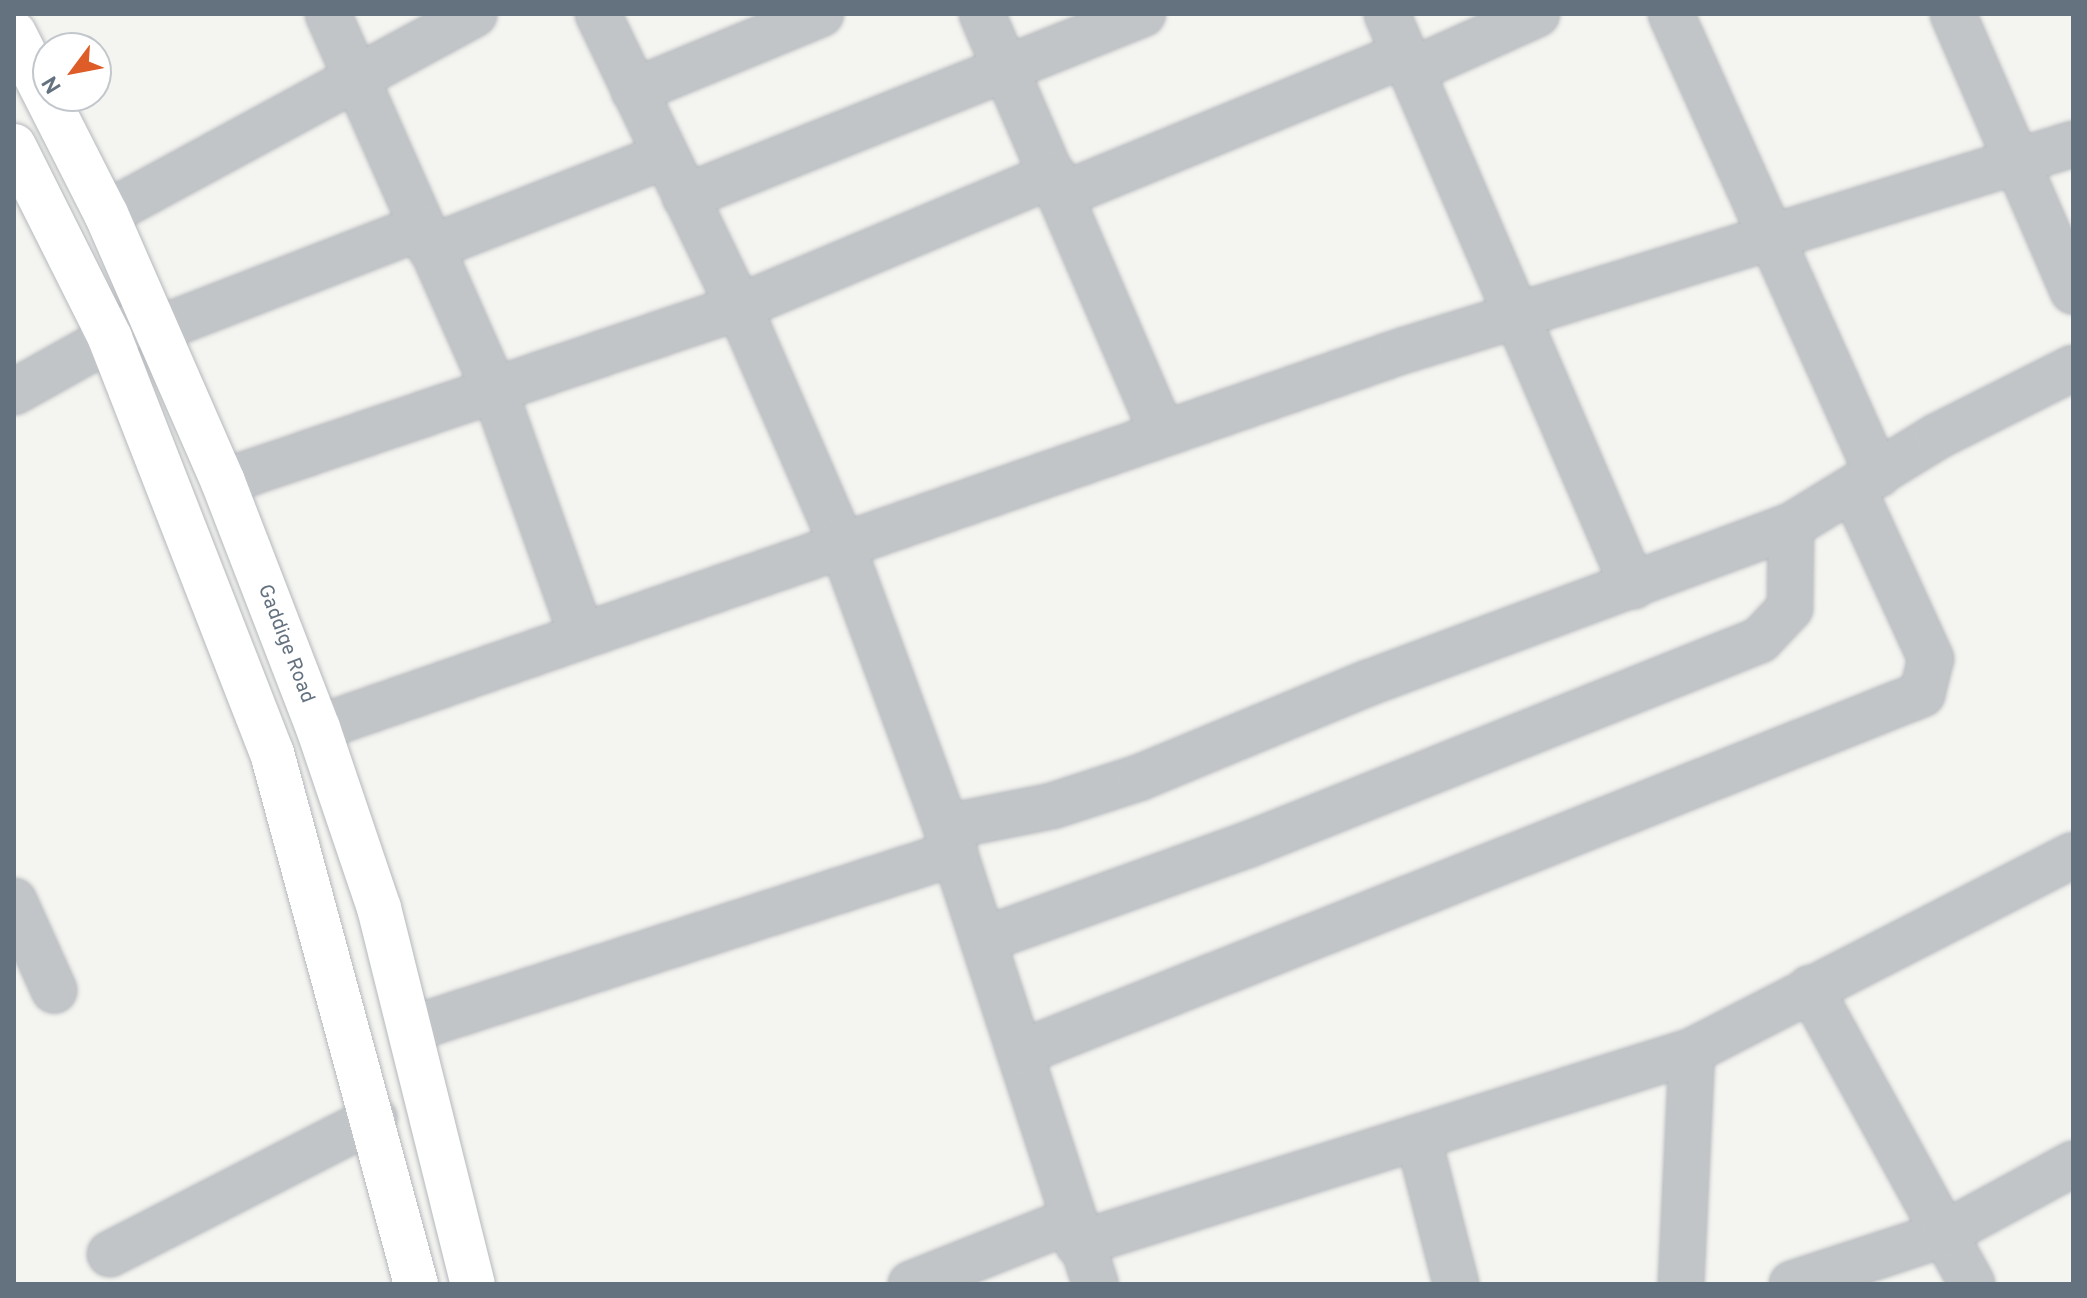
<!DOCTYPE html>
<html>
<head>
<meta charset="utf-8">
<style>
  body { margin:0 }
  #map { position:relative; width:2087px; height:1298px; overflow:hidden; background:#f4f4f0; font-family:Overpass,sans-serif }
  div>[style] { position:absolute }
  .roads { filter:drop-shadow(0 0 2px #b4b8bc) drop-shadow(0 0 2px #b4b8bc) }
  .minor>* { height:44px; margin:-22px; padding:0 22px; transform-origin:22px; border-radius:22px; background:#c2c5c8 }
  .secondary>* { height:44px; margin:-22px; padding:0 22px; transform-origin:22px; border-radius:22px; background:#fff }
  span { translate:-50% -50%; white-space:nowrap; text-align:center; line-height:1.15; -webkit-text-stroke:8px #fff; paint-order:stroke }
  .street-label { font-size:20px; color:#647280 }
  .frame { position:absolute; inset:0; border:16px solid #647280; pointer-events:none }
  .north { position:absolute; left:32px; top:32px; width:80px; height:80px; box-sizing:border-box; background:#fff; border:2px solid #c1c7cc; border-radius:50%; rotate:238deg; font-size:22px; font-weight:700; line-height:32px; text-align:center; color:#647280 }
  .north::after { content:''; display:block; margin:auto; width:28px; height:36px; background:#dd5c27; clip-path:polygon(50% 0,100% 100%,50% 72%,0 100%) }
</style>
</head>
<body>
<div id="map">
  <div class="roads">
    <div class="minor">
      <div style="left:328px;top:14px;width:410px;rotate:66.1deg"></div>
      <div style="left:494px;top:389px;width:259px;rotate:70.4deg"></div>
      <div style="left:598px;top:14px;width:325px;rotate:64.3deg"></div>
      <div style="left:739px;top:307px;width:256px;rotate:66.5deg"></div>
      <div style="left:841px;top:542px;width:304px;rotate:69.8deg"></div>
      <div style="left:946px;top:827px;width:481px;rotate:71.9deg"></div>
      <div style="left:982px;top:14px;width:457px;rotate:66.7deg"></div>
      <div style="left:1387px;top:14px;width:623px;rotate:66.73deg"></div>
      <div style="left:1671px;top:14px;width:505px;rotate:65.82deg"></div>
      <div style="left:1953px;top:14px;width:302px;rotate:66.6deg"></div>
      <div style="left:1411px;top:71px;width:138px;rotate:-24.3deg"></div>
      <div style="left:634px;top:91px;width:202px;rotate:-22.4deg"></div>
      <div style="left:1062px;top:195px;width:370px;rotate:-22.3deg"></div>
      <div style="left:685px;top:197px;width:493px;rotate:-21.8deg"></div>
      <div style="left:106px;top:214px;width:419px;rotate:-28.5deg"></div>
      <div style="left:430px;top:248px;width:252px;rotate:-21.4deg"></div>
      <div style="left:156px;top:330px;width:285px;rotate:-21.2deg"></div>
      <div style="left:14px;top:392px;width:145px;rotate:-29.2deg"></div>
      <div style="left:223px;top:482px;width:545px;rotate:-18.73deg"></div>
      <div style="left:739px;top:307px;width:341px;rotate:-22.8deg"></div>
      <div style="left:318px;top:728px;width:1148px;rotate:-19.18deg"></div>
      <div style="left:1402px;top:351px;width:702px;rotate:-17.14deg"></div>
      <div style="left:946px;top:827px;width:108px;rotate:-11.2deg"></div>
      <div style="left:1052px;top:806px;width:94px;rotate:-18deg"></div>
      <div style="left:1141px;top:777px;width:246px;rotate:-22.5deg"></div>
      <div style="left:1368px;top:683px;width:451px;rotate:-20.4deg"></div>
      <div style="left:1791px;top:526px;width:172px;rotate:-31.5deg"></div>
      <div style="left:1938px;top:436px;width:151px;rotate:-26.7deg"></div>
      <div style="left:14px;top:901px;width:98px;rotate:65.8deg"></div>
      <div style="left:983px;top:940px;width:281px;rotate:-19.8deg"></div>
      <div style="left:1247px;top:845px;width:552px;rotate:-21.78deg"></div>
      <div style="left:1760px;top:640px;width:44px;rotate:-46.8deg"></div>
      <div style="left:1790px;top:608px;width:82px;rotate:-89.3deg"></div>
      <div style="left:1810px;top:988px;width:337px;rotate:61.3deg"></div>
      <div style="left:411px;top:1029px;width:572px;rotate:-17.93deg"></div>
      <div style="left:1020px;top:1053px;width:971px;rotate:-21.7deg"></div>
      <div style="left:1922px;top:694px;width:36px;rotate:-76deg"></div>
      <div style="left:1931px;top:659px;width:187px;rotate:-114.6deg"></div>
      <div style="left:1418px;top:1137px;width:152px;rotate:75.5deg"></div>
      <div style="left:1078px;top:1244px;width:644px;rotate:-17.45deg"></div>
      <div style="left:1692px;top:1051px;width:428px;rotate:-27.2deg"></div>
      <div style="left:110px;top:1254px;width:297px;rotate:-27.1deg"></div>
      <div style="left:911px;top:1284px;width:173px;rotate:-21.7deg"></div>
      <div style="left:1681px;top:1284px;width:233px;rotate:-87.3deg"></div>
      <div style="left:1792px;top:1284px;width:160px;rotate:-18.2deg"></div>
      <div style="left:1944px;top:1234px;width:147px;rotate:-28.5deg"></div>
    </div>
    <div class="secondary">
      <div style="left:14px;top:33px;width:203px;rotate:63.1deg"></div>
      <div style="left:106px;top:214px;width:292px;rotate:66.4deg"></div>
      <div style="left:223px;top:482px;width:264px;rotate:68.9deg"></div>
      <div style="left:318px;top:728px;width:190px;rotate:71.3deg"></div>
      <div style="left:379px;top:908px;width:388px;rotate:76deg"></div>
      <div style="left:14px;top:146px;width:215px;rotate:63.4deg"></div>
      <div style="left:110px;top:338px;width:445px;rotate:68.7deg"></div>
      <div style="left:272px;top:753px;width:550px;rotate:74.83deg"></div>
    </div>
  </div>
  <div class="street-label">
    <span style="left:285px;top:644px;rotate:69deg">Gaddige Road</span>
  </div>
  <div class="frame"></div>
  <div class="north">N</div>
</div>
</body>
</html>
